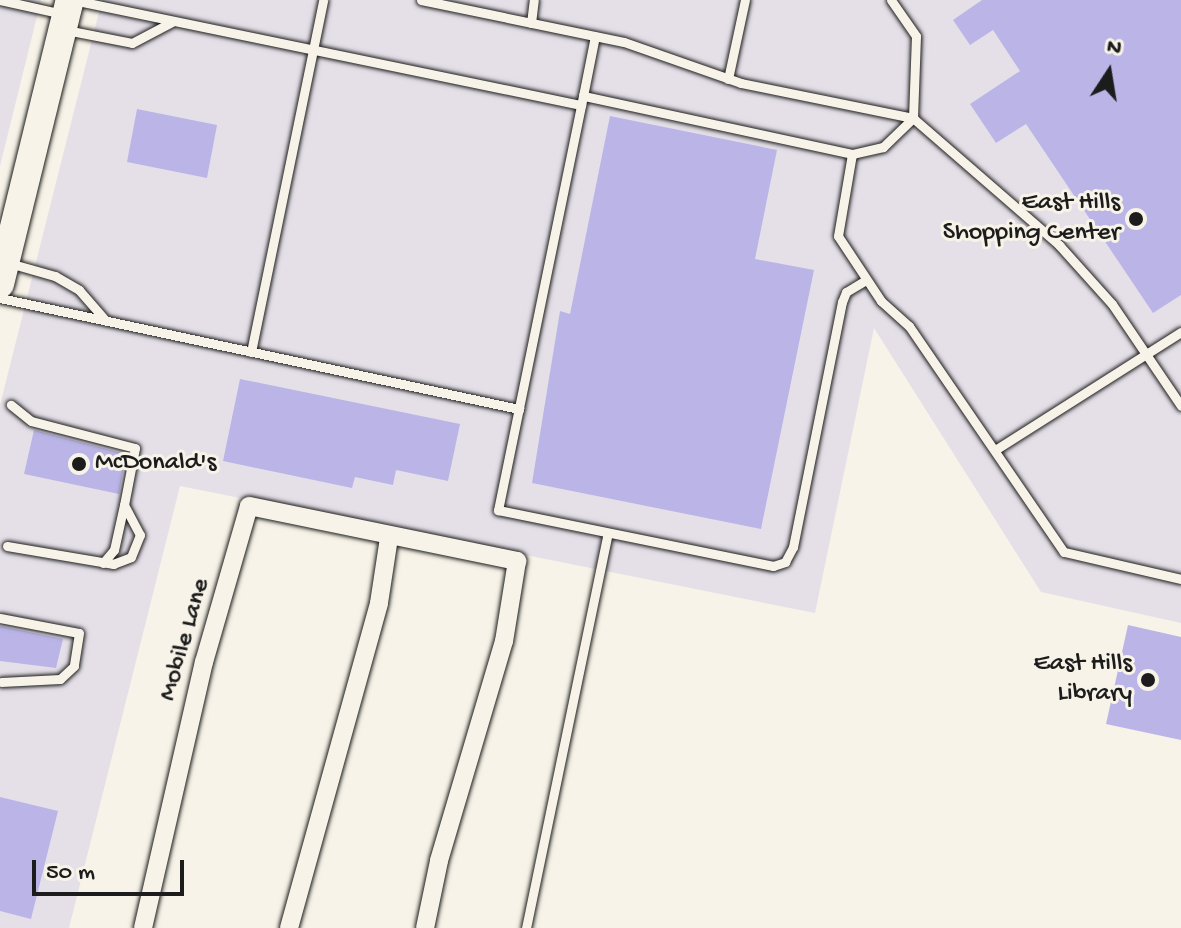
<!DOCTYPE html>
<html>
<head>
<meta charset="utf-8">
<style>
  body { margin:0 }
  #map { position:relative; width:1181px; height:928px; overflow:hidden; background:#f7f3e8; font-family:"Gochi Hand",sans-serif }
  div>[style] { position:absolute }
  .built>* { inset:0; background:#e5e0e8 }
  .building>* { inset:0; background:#bbb5e7 }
  .roads { filter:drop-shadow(0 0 2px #1c1c1c) drop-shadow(0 0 2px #1c1c1c) }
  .service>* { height:9px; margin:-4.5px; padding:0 4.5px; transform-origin:4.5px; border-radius:4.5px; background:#f7f3e8 }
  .minor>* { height:18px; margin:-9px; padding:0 9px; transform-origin:9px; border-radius:9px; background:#f7f3e8 }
  .primary>* { height:28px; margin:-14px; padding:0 14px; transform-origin:14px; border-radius:14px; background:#f7f3e8 }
  .dots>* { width:22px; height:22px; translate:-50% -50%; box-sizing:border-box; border:4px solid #f7f3e8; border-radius:50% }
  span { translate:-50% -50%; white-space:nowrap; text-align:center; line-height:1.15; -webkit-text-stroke:6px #f7f3e8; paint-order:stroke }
  .poi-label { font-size:26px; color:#1c1c1c }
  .right { translate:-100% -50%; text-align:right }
  .left { translate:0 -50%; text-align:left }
  .street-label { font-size:26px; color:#1c1c1c }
  .north { position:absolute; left:1069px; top:32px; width:80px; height:80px; -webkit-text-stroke:6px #f7f3e8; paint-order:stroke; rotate:12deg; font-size:22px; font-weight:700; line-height:32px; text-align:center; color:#1c1c1c }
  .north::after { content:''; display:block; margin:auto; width:28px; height:36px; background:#1c1c1c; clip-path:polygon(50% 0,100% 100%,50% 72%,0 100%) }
  .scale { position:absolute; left:32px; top:860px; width:152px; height:36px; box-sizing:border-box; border:4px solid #1c1c1c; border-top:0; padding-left:10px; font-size:24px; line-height:28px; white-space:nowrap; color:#1c1c1c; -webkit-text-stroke:6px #f7f3e8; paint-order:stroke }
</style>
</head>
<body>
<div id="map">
  <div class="built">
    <div style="clip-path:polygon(0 0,41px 0,0 166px)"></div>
    <div style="clip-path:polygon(102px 0,1181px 0,1181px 623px,1041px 592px,874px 328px,815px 613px,180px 486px,69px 928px,0 928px,0 405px)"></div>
  </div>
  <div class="building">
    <div style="clip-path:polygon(982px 0,1181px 0,1181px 295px,1153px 313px,1026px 124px,996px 143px,970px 104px,1020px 71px,993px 30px,970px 45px,953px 20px)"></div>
    <div style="clip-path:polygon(137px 109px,217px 125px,207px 178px,127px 162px)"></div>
    <div style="clip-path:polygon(610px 116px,777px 150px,755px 259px,814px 270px,761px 529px,532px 483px,560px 311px,570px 314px)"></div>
    <div style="clip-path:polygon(240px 379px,460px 424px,448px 481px,396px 470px,393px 485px,355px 477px,352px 488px,223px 461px)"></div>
    <div style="clip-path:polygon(34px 430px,126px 454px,119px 494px,24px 474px)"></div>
    <div style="clip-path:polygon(1128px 625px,1181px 637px,1181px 740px,1106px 724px)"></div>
    <div style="clip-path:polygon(0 626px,63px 639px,56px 668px,0 661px)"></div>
    <div style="clip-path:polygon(0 797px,58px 811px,31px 919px,0 911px)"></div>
  </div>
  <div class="roads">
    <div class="service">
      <div style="left:0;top:0;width:65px;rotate:12.5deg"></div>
      <div style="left:73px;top:0;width:519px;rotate:11.68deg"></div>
      <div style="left:421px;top:0;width:207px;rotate:11.7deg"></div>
      <div style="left:624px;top:42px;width:124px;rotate:19.3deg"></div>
      <div style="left:741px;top:83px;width:176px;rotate:11.5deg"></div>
      <div style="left:913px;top:118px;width:194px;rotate:41deg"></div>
      <div style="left:1059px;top:245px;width:79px;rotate:48.1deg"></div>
      <div style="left:1112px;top:304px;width:123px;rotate:55.9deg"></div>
      <div style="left:891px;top:0;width:44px;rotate:55.2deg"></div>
      <div style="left:916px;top:36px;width:82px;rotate:92.1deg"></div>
      <div style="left:913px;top:118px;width:42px;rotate:136deg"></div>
      <div style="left:883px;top:147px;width:32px;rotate:167deg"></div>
      <div style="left:852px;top:154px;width:83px;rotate:99.7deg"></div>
      <div style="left:838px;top:236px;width:78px;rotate:56.5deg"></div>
      <div style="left:881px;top:301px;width:38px;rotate:42deg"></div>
      <div style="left:909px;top:326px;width:274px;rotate:55.6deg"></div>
      <div style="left:1064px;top:552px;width:120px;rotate:13deg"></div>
      <div style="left:531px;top:23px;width:23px;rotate:-83deg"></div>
      <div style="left:66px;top:30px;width:67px;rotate:11.1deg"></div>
      <div style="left:132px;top:43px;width:45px;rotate:-27.7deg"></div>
      <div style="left:728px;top:79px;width:81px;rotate:-77.9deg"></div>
      <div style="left:583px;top:96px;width:61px;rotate:-78.7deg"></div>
      <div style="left:852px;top:154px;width:275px;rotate:-167.8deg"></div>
      <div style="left:583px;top:96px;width:423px;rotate:101.6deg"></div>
      <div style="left:498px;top:510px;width:281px;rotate:11.5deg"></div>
      <div style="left:773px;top:566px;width:13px;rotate:-18deg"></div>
      <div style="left:785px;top:562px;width:17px;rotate:-62deg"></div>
      <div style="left:793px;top:547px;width:250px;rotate:-78.7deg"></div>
      <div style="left:842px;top:302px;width:11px;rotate:-68deg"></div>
      <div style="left:846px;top:292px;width:23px;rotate:-31deg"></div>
      <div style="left:9px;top:263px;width:48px;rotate:15.8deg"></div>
      <div style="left:55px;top:276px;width:28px;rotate:30deg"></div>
      <div style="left:79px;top:290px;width:41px;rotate:48.9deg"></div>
      <div style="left:0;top:298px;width:531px;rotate:12.07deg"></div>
      <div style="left:251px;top:352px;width:359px;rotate:-78.4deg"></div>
      <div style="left:995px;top:450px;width:220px;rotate:-32.4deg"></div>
      <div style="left:7px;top:546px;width:108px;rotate:9.6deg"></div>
      <div style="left:113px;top:564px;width:19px;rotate:-21deg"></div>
      <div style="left:131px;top:557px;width:24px;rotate:-68deg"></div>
      <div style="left:140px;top:535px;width:34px;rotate:-118deg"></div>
      <div style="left:124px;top:505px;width:58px;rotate:-79.1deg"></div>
      <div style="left:135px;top:448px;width:107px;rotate:-165.4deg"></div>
      <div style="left:31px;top:421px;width:26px;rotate:-141deg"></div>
      <div style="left:103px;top:563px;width:17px;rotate:-50deg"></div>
      <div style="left:114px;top:550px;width:46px;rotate:-77.5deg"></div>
      <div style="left:0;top:618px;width:80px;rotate:10.8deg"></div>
      <div style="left:79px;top:633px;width:33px;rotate:99deg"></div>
      <div style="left:74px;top:666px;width:19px;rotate:137deg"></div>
      <div style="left:60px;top:679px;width:59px;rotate:177.1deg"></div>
      <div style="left:526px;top:928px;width:403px;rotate:-78.3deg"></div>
    </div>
    <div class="minor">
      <div style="left:143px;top:928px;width:273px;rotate:-77.1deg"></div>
      <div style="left:204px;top:662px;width:162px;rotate:-73.9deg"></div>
      <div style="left:249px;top:506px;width:274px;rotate:11.6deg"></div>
      <div style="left:517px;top:561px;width:81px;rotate:99.2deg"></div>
      <div style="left:504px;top:641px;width:229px;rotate:106.5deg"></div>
      <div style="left:439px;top:861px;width:68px;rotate:101.8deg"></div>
      <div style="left:289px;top:928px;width:337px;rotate:-74.5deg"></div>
      <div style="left:379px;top:603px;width:66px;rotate:-81.3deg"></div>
    </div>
    <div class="primary">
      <div style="left:0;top:284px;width:292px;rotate:-76.2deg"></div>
    </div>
  </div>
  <div class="dots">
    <div style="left:1136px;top:219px;background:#1c1c1c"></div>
    <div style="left:79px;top:464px;background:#1c1c1c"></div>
    <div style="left:1148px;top:680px;background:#1c1c1c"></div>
  </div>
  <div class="poi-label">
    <span class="right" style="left:1120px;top:219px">East Hills<br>Shopping Center</span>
    <span class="left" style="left:95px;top:464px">McDonald's</span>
    <span class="right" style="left:1132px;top:680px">East Hills<br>Library</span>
  </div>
  <div class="street-label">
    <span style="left:186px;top:640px;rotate:-74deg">Mobile Lane</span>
  </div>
  <div class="north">N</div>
  <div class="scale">50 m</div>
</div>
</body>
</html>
